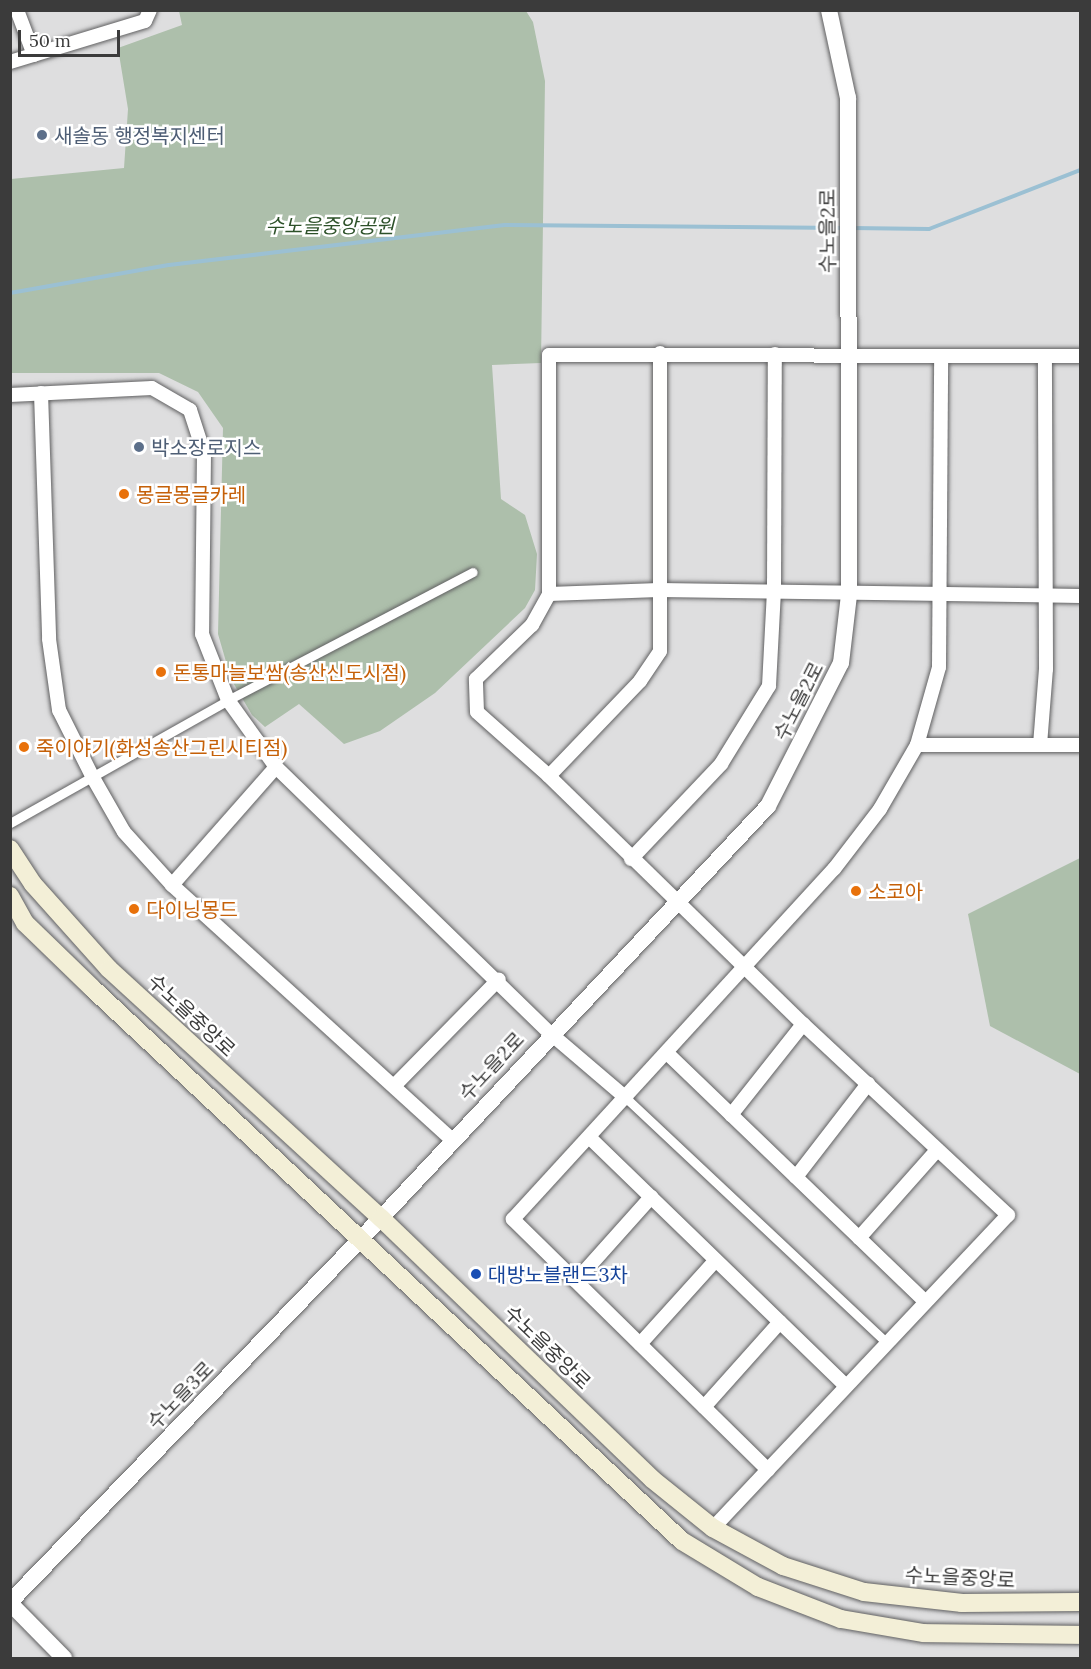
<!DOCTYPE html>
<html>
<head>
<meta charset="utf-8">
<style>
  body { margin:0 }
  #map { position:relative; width:1091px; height:1669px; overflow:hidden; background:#dededf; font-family:Lora,"Noto Sans KR",serif }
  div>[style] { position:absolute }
  .green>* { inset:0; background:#adbfab }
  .stream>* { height:4px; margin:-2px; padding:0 2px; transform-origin:2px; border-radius:2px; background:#9bc0d3 }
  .roads { filter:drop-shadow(0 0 2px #606061) drop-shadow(0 0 2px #606061) }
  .pedestrian>* { height:9px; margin:-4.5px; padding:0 4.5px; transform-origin:4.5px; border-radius:4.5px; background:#fff }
  .minor>* { height:14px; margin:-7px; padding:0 7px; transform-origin:7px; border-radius:7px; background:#fff }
  .tertiary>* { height:16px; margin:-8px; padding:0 8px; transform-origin:8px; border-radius:8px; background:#fff }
  .secondary>* { height:18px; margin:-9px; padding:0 9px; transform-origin:9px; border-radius:9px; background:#f3efd7 }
  .dots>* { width:16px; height:16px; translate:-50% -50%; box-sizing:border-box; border:3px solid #fff; border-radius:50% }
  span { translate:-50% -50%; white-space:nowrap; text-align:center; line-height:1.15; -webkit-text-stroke:5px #fff; paint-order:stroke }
  .service-label { font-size:20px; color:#4e5e75 }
  .left { translate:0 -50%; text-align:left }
  .park-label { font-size:20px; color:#2d5129; font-style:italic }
  .street-label { font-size:20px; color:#3b3b3b }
  .food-label { font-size:20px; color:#c56008 }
  .transit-label { font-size:20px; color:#164399 }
  .frame { position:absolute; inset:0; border:12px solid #3b3b3b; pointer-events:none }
  .scale { position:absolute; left:18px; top:30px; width:102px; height:27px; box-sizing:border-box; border:3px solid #3b3b3b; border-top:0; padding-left:8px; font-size:18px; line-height:21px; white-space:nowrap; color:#3b3b3b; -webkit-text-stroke:4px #fff; paint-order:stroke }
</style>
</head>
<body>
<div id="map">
  <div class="green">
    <div style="clip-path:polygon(179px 11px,526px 11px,533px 22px,545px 81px,541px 363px,492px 365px,501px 499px,525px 515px,537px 554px,535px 590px,525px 608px,435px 693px,380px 731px,344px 744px,299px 704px,265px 727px,252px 715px,231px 679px,218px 634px,223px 428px,198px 392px,159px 373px,11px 373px,11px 179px,124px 168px,128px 109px,118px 48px,182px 25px)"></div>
    <div style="clip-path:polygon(1080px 858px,1080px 1074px,990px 1026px,968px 914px)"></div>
  </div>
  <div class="stream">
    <div style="left:852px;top:228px;width:77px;rotate:0.7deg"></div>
    <div style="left:929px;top:229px;width:162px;rotate:-21.3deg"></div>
    <div style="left:10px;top:293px;width:161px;rotate:-10deg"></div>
    <div style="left:169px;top:265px;width:338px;rotate:-6.8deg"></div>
    <div style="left:505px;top:225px;width:340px;rotate:0.5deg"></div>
  </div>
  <div class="roads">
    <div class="pedestrian">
      <div style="left:10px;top:823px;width:250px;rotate:-29.4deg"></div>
      <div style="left:228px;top:700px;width:276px;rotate:-27.6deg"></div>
      <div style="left:626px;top:1098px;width:358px;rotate:43.2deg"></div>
    </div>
    <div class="minor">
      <div style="left:17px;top:10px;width:48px;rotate:69.3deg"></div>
      <div style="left:10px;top:62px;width:141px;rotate:-16.9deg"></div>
      <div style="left:145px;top:21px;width:12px;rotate:-66deg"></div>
      <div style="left:41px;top:393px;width:246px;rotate:88.1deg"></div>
      <div style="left:49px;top:639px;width:72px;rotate:82deg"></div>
      <div style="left:59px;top:710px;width:74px;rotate:63.4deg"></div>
      <div style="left:92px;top:776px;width:64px;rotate:60.3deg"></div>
      <div style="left:124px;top:832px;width:72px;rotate:47.8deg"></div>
      <div style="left:172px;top:885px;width:379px;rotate:42.3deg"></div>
      <div style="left:10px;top:395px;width:142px;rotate:-2.8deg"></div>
      <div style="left:152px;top:388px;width:44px;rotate:30.1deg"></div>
      <div style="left:190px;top:410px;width:45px;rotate:72deg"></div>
      <div style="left:204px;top:453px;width:181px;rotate:90.6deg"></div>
      <div style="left:202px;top:634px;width:71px;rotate:68.5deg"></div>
      <div style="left:228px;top:700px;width:82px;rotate:54.4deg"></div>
      <div style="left:276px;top:767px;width:382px;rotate:44.2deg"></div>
      <div style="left:550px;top:1033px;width:100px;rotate:40.5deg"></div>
      <div style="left:549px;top:594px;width:110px;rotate:-2.1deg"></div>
      <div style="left:659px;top:590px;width:421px;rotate:0.8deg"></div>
      <div style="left:917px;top:745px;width:163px"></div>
      <div style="left:1040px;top:745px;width:76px;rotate:-85.5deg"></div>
      <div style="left:1046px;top:669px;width:313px;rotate:-90.2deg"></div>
      <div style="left:549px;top:776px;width:132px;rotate:-46.2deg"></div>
      <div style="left:640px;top:681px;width:36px;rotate:-56deg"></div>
      <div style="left:660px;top:651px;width:298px;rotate:-90deg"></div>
      <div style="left:631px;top:859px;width:131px;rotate:-46.5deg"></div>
      <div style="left:721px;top:764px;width:92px;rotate:-58.4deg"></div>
      <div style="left:769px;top:686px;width:95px;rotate:-87deg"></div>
      <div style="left:774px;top:591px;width:237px;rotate:-89.8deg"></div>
      <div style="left:172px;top:885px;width:157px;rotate:-48.6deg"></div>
      <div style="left:667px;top:1053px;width:359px;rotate:43.9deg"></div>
      <div style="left:395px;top:1085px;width:148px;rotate:-45.5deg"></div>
      <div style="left:731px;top:1115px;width:116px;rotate:-51.6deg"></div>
      <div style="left:589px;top:1137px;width:358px;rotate:44.1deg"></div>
      <div style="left:796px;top:1177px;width:118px;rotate:-52.3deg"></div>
      <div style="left:859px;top:1238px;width:118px;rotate:-48.4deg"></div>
      <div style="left:576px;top:1281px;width:113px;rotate:-48.2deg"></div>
      <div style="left:640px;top:1344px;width:113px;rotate:-47.9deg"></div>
      <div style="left:704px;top:1407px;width:114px;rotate:-48.2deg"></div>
      <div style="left:768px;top:1470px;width:358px;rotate:-135.5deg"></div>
      <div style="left:513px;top:1219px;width:475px;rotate:-47.5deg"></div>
      <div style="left:834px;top:869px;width:76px;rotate:-52.5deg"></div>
      <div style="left:880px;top:809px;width:74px;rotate:-60deg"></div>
      <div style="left:917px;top:745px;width:81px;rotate:-74.2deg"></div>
      <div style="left:939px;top:667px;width:310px;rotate:-89.6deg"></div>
      <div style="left:713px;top:1528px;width:430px;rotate:-46.7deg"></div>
      <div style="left:1008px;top:1215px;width:280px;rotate:-137deg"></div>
      <div style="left:803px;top:1024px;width:355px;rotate:-135.7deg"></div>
      <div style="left:549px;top:776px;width:96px;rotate:-138.4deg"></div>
      <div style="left:477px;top:712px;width:33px;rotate:-92deg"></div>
      <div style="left:476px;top:679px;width:78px;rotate:-44deg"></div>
      <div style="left:532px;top:625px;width:35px;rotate:-61deg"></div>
      <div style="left:549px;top:594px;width:239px;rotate:-90deg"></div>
      <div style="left:549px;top:355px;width:531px;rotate:0.11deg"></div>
    </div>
    <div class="tertiary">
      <div style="left:10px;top:1602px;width:534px;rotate:-45.99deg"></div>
      <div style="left:381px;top:1218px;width:565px;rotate:-46.79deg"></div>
      <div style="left:768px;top:806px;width:161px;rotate:-63deg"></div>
      <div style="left:841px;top:663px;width:68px;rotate:-83.3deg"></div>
      <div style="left:849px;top:595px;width:497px;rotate:-90.1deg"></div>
      <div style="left:848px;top:98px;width:90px;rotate:-102.2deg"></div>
      <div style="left:10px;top:1603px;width:77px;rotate:45.5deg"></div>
    </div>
    <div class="secondary">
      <div style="left:10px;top:849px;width:42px;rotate:56.7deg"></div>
      <div style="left:33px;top:884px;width:114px;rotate:48.2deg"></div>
      <div style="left:109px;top:969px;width:369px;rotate:42.5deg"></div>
      <div style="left:381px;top:1218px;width:376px;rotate:43.9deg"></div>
      <div style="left:652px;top:1479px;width:78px;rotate:38.8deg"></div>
      <div style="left:713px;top:1528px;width:80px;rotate:28.5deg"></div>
      <div style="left:783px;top:1566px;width:85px;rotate:17.8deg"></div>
      <div style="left:864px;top:1592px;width:99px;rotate:6.4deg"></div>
      <div style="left:962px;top:1603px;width:118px;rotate:-0.5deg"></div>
      <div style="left:10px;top:896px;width:31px;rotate:61deg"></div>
      <div style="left:25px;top:923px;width:92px;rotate:44.1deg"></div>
      <div style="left:91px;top:987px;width:810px;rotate:43.15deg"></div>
      <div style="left:682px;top:1541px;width:89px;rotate:31.2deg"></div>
      <div style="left:758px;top:1587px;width:89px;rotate:21.1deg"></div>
      <div style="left:841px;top:1619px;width:84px;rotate:9.6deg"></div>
      <div style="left:924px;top:1633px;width:156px;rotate:0.7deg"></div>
    </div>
  </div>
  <div class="dots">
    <div style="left:42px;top:135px;background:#5c6f8a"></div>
    <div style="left:139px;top:447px;background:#5c6f8a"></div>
    <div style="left:124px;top:494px;background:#e8710a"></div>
    <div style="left:161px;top:672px;background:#e8710a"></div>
    <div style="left:24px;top:747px;background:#e8710a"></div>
    <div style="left:856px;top:891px;background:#e8710a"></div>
    <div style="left:134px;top:909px;background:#e8710a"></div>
    <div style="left:476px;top:1274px;background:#1a4fb4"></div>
  </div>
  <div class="service-label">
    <span class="left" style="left:54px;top:135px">새솔동 행정복지센터</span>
    <span class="left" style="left:151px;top:447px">박소장로지스</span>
  </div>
  <div class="park-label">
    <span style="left:330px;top:225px">수노을중앙공원</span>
  </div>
  <div class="street-label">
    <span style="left:827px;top:231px;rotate:-90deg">수노을2로</span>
    <span style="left:798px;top:701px;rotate:-63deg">수노을2로</span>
    <span style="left:192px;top:1015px;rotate:43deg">수노을중앙로</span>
    <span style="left:491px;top:1066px;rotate:-47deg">수노을2로</span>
    <span style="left:548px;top:1347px;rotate:44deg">수노을중앙로</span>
    <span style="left:180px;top:1395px;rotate:-46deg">수노을3로</span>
    <span style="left:960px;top:1577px;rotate:3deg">수노을중앙로</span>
  </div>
  <div class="food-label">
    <span class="left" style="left:136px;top:494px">몽글몽글카레</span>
    <span class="left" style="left:173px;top:672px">돈통마늘보쌈(송산신도시점)</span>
    <span class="left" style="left:36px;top:747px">죽이야기(화성송산그린시티점)</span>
    <span class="left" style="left:868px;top:891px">소코아</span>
    <span class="left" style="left:146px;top:909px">다이닝몽드</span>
  </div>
  <div class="transit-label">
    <span class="left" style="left:488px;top:1274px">대방노블랜드3차</span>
  </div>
  <div class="frame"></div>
  <div class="scale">50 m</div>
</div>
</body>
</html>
